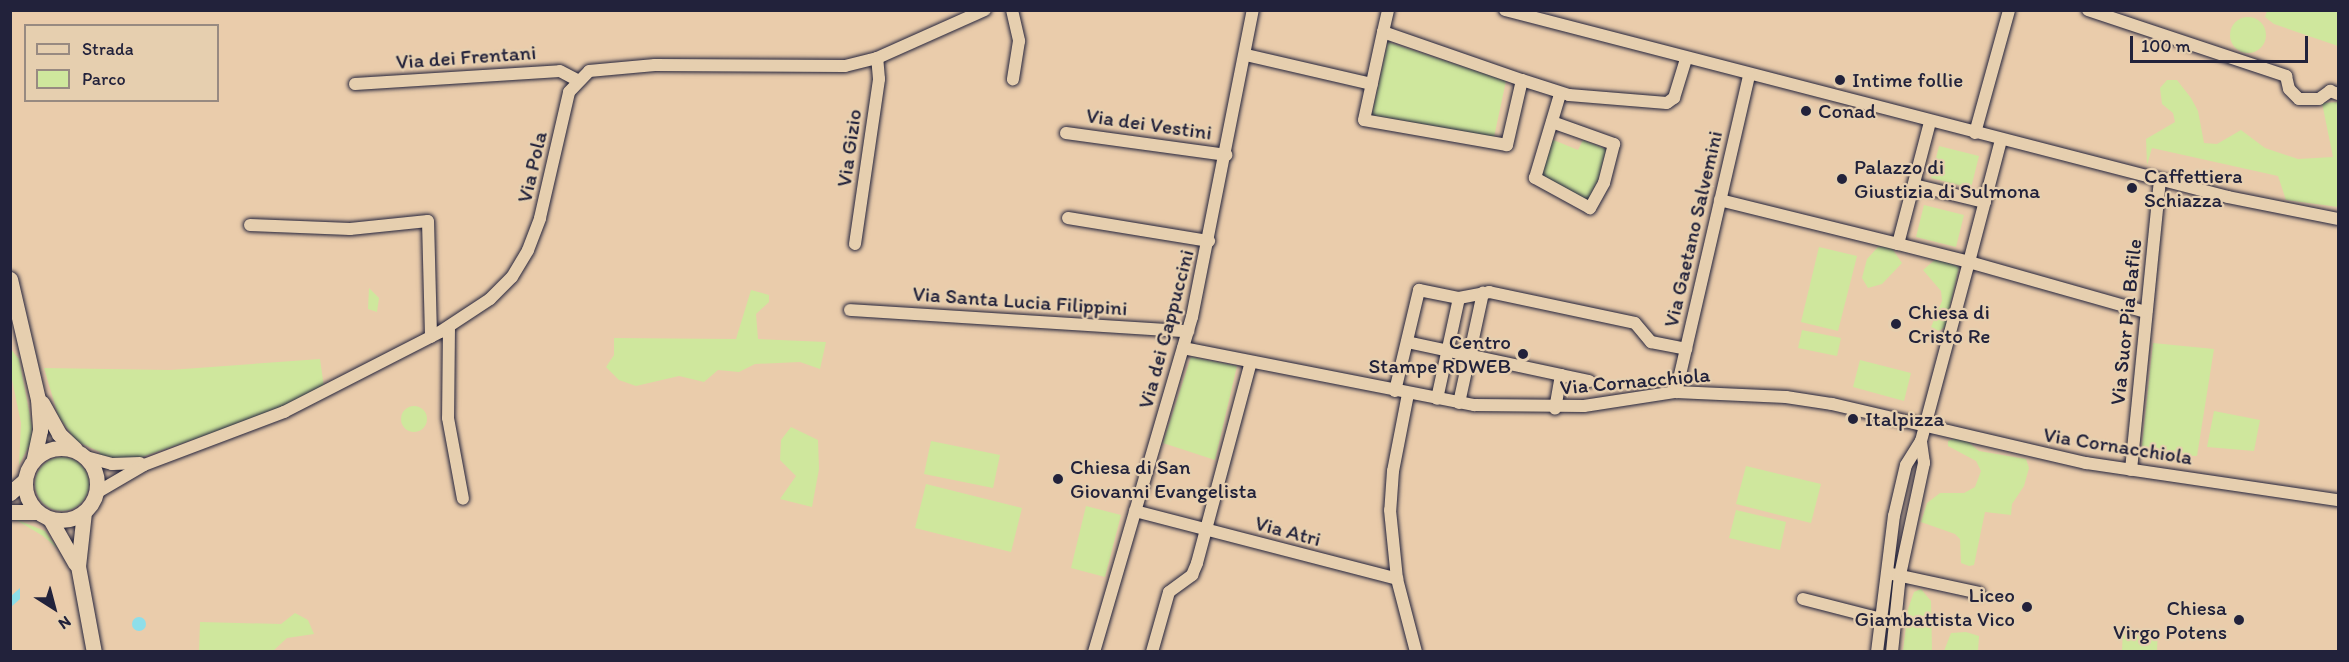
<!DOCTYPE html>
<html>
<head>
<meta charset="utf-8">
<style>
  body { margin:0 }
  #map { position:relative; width:2349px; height:662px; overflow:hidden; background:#eaccab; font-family:Itim,sans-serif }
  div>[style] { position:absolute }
  .green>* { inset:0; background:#cfe79d }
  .round { border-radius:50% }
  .water>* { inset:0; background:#8edee9 }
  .roads { filter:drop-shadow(0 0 2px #22223b) drop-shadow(0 0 2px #22223b) }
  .minor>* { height:12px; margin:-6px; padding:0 6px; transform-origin:6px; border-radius:6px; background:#e6cfaf }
  .major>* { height:15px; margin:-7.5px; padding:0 7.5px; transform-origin:7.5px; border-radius:7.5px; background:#e6cfaf }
  .major>.ring { margin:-7.5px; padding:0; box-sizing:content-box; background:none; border:15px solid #e6cfaf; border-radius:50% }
  .dots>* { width:16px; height:16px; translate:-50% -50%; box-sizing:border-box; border:3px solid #e6cfaf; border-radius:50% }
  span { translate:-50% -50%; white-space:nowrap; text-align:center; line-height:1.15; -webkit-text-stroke:4.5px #e6cfaf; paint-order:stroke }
  .street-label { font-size:21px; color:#22223b }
  .poi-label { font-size:21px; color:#22223b }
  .left { translate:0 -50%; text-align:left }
  .right { translate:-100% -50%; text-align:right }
  .frame { position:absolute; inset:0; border:12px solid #22223b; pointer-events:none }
  .legend { position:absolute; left:24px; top:24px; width:195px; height:78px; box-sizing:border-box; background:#e6cfaf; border:2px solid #988a81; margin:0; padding:8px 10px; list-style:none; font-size:18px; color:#22223b }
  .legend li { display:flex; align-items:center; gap:12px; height:30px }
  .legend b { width:30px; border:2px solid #988a81 }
  .north { position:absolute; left:24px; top:578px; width:60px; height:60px; -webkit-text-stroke:4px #e6cfaf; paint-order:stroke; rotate:144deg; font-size:16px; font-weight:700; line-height:24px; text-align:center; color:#22223b }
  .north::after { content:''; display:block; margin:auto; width:21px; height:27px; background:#22223b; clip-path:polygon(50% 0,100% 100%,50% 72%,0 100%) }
  .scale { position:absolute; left:2130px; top:36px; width:178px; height:27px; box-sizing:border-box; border:3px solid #22223b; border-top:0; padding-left:8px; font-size:18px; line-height:21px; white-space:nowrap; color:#22223b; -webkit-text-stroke:4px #e6cfaf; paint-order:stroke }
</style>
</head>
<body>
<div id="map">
  <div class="green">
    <div style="clip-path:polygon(2267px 11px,2338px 11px,2338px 46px,2274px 24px,2265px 17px)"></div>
    <div class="round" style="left:2230px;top:17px;width:36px;height:36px"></div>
    <div style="clip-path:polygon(1388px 42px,1506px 81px,1494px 137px,1372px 115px)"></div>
    <div style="clip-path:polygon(2167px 80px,2177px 80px,2191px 98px,2198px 111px,2204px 143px,2217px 144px,2241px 130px,2265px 148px,2298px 159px,2333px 157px,2322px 103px,2338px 102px,2338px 207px,2286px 200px,2278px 176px,2152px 148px,2147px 165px,2146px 139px,2175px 122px,2173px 113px,2162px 104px,2160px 88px)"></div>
    <div style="clip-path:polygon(1551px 139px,1578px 150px,1583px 140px,1606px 149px,1598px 180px,1587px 201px,1539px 175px)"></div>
    <div style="clip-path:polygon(1939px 146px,1979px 156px,1971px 188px,1931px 178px)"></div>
    <div style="clip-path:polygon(1924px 205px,1964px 215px,1956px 247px,1916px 237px)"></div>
    <div style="clip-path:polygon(1819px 247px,1857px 256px,1838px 331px,1801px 322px)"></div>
    <div style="clip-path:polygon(1878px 247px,1891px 247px,1902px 263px,1882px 284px,1868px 288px,1862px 278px,1867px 259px)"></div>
    <div style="clip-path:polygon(1937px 258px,1959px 267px,1945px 327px,1939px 331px,1931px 327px,1942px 301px,1941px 291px,1923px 270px)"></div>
    <div style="clip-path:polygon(369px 288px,379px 298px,377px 312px,368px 309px)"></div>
    <div style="clip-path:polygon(751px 290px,769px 295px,769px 302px,756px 314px,758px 339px,826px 342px,820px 369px,800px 362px,755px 364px,739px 372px,718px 370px,704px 382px,679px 376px,636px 386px,619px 380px,606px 367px,614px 355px,614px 338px,736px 339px)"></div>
    <div style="clip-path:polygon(1802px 330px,1841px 338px,1837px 356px,1798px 348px)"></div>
    <div style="clip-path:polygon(2153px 343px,2214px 349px,2197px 456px,2141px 454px)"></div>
    <div style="clip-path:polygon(10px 348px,19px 359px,32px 426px,31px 442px,19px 465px,21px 423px,11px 375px)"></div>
    <div style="clip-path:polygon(1191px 357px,1237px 366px,1215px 460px,1163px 443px)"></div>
    <div style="clip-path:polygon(320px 359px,324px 387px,283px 409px,136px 459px,98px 457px,100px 452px,76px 441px,58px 415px,44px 368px,170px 370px)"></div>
    <div style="clip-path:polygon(1860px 360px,1911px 373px,1904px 401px,1853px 387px)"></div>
    <div class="round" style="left:401px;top:406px;width:26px;height:26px"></div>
    <div style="clip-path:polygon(2214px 411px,2260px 420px,2254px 451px,2207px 447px)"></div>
    <div style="clip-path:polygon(791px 427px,818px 440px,819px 469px,812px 507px,780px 499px,796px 476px,780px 460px,781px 440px)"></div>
    <div style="clip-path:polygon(1956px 438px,1966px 440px,1979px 451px,2026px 459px,2029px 468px,2024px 486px,2012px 504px,2011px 515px,1985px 512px,1974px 565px,1969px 566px,1961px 563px,1960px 539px,1955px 534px,1921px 522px,1927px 503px,1940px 493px,1964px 493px,1975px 487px,1981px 471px,1976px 461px,1948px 446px,1948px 441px)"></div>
    <div style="clip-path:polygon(931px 441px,1000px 455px,993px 488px,924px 474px)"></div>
    <div class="round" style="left:35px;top:457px;width:54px;height:54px"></div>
    <div style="clip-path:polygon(1746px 466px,1821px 484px,1811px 523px,1736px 504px)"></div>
    <div style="clip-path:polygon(926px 484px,1022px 508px,1011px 552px,915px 528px)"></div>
    <div style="clip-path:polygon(1086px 506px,1121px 515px,1105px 577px,1071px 568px)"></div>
    <div style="clip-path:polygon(1736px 510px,1786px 522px,1780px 550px,1729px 538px)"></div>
    <div style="clip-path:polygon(13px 518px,45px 531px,58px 549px,43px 536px)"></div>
    <div style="clip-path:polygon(1921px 589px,1931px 601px,1932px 651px,1903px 651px,1908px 609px,1914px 592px)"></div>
    <div style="clip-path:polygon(295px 613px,308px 620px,314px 634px,287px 638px,273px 651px,199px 651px,200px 622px,281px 624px)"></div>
    <div style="clip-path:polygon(2123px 629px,2158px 631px,2157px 651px,2122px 651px)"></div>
    <div style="clip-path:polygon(1966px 632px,1979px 636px,1978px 651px,1944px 651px,1951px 633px)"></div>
  </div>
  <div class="water">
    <div style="clip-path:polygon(20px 588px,20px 599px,11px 607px,11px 596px)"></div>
    <div class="round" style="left:132px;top:617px;width:14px;height:14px"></div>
  </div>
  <div class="roads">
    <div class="minor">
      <div style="left:1012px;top:10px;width:32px;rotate:77deg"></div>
      <div style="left:1019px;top:41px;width:39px;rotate:99deg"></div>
      <div style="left:1505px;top:10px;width:747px;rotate:14.5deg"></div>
      <div style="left:2228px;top:197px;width:112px;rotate:11.3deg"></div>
      <div style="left:2088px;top:10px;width:209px;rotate:18.4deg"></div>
      <div style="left:2286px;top:76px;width:13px;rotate:77deg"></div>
      <div style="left:2289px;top:89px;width:14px;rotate:45deg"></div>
      <div style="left:2299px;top:99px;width:20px"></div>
      <div style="left:2319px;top:99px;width:14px;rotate:-36deg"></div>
      <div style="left:2330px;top:91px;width:9px;rotate:21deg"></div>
      <div style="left:1383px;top:32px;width:147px;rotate:19.1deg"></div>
      <div style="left:1522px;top:80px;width:67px;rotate:103deg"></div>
      <div style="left:1507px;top:145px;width:145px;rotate:-170.1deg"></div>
      <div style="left:1364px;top:120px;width:90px;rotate:-77.8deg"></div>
      <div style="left:1383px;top:32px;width:23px;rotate:-77deg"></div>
      <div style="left:1246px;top:55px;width:129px;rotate:13deg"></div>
      <div style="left:1522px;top:80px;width:49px;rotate:17.7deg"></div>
      <div style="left:1569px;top:95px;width:98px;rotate:4.7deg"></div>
      <div style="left:1667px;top:103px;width:9px;rotate:-36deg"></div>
      <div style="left:1674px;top:98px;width:41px;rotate:-72.9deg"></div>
      <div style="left:355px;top:84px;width:205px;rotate:-3.6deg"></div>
      <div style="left:560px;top:71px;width:19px;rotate:28deg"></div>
      <div style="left:1552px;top:122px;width:66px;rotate:19.5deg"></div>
      <div style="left:1614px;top:144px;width:40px;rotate:104.4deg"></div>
      <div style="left:1604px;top:183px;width:29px;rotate:119deg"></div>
      <div style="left:1590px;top:208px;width:63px;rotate:-151.4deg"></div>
      <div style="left:1535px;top:178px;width:88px;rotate:-73.4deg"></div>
      <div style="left:1930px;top:122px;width:126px;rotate:104.7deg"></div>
      <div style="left:1898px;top:244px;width:73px;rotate:14.2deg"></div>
      <div style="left:1969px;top:262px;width:126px;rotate:-75.3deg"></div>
      <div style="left:1066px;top:133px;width:162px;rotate:7.8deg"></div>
      <div style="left:1975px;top:133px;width:128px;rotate:-74.5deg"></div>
      <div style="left:1914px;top:185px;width:73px;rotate:13.5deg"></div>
      <div style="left:1720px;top:200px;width:183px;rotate:13.9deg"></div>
      <div style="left:1068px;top:218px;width:143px;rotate:9.3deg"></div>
      <div style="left:250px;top:225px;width:100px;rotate:2.3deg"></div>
      <div style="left:350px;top:229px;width:78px;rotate:-5.9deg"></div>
      <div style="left:428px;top:221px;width:116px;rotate:88.5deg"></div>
      <div style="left:855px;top:244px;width:167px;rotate:-81.7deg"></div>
      <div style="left:879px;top:79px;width:21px;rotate:-95deg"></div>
      <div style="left:1459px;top:298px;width:31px;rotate:-11deg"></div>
      <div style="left:1489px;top:292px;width:149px;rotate:12deg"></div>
      <div style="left:1635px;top:323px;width:25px;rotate:50deg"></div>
      <div style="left:1651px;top:342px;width:36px;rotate:11deg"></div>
      <div style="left:850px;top:310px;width:339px;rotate:3.6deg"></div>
      <div style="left:449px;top:327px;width:91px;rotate:90.6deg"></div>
      <div style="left:448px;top:418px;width:82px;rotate:79.5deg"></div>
      <div style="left:1407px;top:342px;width:157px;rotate:12.1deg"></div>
      <div style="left:1561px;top:375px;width:34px;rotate:100deg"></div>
      <div style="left:1183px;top:348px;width:297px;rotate:11.1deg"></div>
      <div style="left:1474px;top:405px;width:110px;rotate:0.5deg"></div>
      <div style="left:1584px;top:406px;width:93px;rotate:-8.7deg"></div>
      <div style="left:1676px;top:392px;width:110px;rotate:2.6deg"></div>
      <div style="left:1786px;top:397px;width:47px;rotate:8.7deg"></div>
      <div style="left:1832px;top:404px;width:261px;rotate:13.1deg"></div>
      <div style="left:2086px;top:463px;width:255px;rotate:8.4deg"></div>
      <div style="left:1561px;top:375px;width:29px;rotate:12deg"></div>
      <div style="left:1395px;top:391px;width:104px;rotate:-76.6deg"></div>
      <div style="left:1419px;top:290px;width:41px;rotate:11.3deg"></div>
      <div style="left:1459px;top:298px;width:103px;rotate:102.3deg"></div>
      <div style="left:1676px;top:392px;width:325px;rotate:-77deg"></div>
      <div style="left:1408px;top:394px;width:78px;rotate:101deg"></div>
      <div style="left:1393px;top:471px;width:39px;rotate:94deg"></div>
      <div style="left:1390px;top:510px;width:69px;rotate:84.2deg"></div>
      <div style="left:1397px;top:579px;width:75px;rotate:75.4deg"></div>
      <div style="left:1459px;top:403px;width:113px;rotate:-77.7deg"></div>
      <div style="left:86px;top:457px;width:27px;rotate:15deg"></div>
      <div style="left:112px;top:464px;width:28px;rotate:-2deg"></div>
      <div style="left:2131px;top:470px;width:292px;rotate:-84.3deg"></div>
      <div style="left:96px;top:493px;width:56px;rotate:-30.3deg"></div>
      <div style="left:144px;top:465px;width:150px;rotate:-20.7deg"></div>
      <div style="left:284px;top:412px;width:175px;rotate:-27.1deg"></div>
      <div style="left:440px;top:332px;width:60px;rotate:-33.4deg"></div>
      <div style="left:490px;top:299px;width:31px;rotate:-45deg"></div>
      <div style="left:512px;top:277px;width:31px;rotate:-59deg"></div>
      <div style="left:528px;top:250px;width:34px;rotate:-69deg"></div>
      <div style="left:540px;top:218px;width:129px;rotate:-77deg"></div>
      <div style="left:569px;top:92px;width:29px;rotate:-46deg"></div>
      <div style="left:589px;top:71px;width:66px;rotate:-5.2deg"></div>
      <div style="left:655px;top:65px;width:190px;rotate:0.3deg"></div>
      <div style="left:845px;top:66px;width:33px;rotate:-14deg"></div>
      <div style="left:877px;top:58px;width:118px;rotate:-24deg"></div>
      <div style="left:1135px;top:511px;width:271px;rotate:14.5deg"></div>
      <div style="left:1892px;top:574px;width:89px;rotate:12.3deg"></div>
      <div style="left:1803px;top:599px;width:81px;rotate:14.4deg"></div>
      <div style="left:1094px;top:652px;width:349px;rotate:-73.7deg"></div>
      <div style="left:1192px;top:317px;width:313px;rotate:-78.8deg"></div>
      <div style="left:1152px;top:652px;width:62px;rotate:-74.2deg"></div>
      <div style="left:1169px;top:592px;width:29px;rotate:-36deg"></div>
      <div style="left:1192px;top:575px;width:13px;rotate:-67deg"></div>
      <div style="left:1197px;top:563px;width:208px;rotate:-75deg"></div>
      <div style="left:1877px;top:652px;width:137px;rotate:-82.9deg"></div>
      <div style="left:1894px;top:516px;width:52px;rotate:-76.8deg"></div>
      <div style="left:1906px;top:465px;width:28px;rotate:-58deg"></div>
      <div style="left:1921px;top:441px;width:185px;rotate:-75deg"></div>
      <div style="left:1969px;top:262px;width:184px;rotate:15.8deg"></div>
      <div style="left:1892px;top:652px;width:77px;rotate:-84.1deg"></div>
      <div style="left:1900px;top:575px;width:115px;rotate:-77.9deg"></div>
      <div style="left:1924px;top:463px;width:22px;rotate:-98deg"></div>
    </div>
    <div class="major">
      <div style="left:10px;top:279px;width:123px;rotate:76.9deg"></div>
      <div style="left:38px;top:399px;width:31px;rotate:86deg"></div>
      <div style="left:40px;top:430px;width:30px;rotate:102deg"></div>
      <div style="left:42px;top:403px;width:35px;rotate:61deg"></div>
      <div style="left:59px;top:434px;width:22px;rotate:43deg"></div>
      <div class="ring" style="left:25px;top:448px;width:57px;height:57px"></div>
      <div style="left:10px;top:493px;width:18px;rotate:-41deg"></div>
      <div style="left:10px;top:512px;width:27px"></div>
      <div style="left:84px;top:512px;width:54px;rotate:96.3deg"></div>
      <div style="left:78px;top:566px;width:87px;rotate:79.5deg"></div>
      <div style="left:50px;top:519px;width:51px;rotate:60.4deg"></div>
    </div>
  </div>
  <div class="dots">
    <div style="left:1840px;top:80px;background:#22223b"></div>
    <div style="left:1806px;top:111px;background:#22223b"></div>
    <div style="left:1842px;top:179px;background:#22223b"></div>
    <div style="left:2132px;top:188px;background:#22223b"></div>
    <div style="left:1896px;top:324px;background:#22223b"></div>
    <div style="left:1523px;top:354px;background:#22223b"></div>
    <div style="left:1853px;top:419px;background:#22223b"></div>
    <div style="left:1058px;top:479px;background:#22223b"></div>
    <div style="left:2027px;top:607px;background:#22223b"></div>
    <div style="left:2239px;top:620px;background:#22223b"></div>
  </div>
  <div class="street-label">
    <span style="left:466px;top:57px;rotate:-4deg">Via dei Frentani</span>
    <span style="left:1149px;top:124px;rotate:8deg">Via dei Vestini</span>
    <span style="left:849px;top:148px;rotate:-82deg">Via Gizio</span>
    <span style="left:532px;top:167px;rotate:-77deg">Via Pola</span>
    <span style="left:1693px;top:229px;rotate:-77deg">Via Gaetano Salvemini</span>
    <span style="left:1020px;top:301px;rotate:4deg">Via Santa Lucia Filippini</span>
    <span style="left:2126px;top:322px;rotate:-84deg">Via Suor Pia Bafile</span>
    <span style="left:1166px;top:329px;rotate:-75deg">Via dei Cappuccini</span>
    <span style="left:1635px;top:381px;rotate:-5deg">Via Cornacchiola</span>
    <span style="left:2118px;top:446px;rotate:9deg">Via Cornacchiola</span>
    <span style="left:1288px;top:531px;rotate:15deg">Via Atri</span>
  </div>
  <div class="poi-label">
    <span class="left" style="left:1852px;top:80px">Intime follie</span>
    <span class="left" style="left:1818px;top:111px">Conad</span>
    <span class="left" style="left:1854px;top:179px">Palazzo di<br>Giustizia di Sulmona</span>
    <span class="left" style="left:2144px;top:188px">Caffettiera<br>Schiazza</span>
    <span class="left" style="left:1908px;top:324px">Chiesa di<br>Cristo Re</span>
    <span class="right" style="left:1511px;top:354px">Centro<br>Stampe RDWEB</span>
    <span class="left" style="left:1865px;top:419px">Italpizza</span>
    <span class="left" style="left:1070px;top:479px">Chiesa di San<br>Giovanni Evangelista</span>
    <span class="right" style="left:2015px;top:607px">Liceo<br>Giambattista Vico</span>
    <span class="right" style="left:2227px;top:620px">Chiesa<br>Virgo Potens</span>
  </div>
  <div class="frame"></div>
  <ul class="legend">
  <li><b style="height:8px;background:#e6cfaf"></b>Strada</li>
  <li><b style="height:16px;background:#cfe79d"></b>Parco</li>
  </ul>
  <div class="north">N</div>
  <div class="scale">100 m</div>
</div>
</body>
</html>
